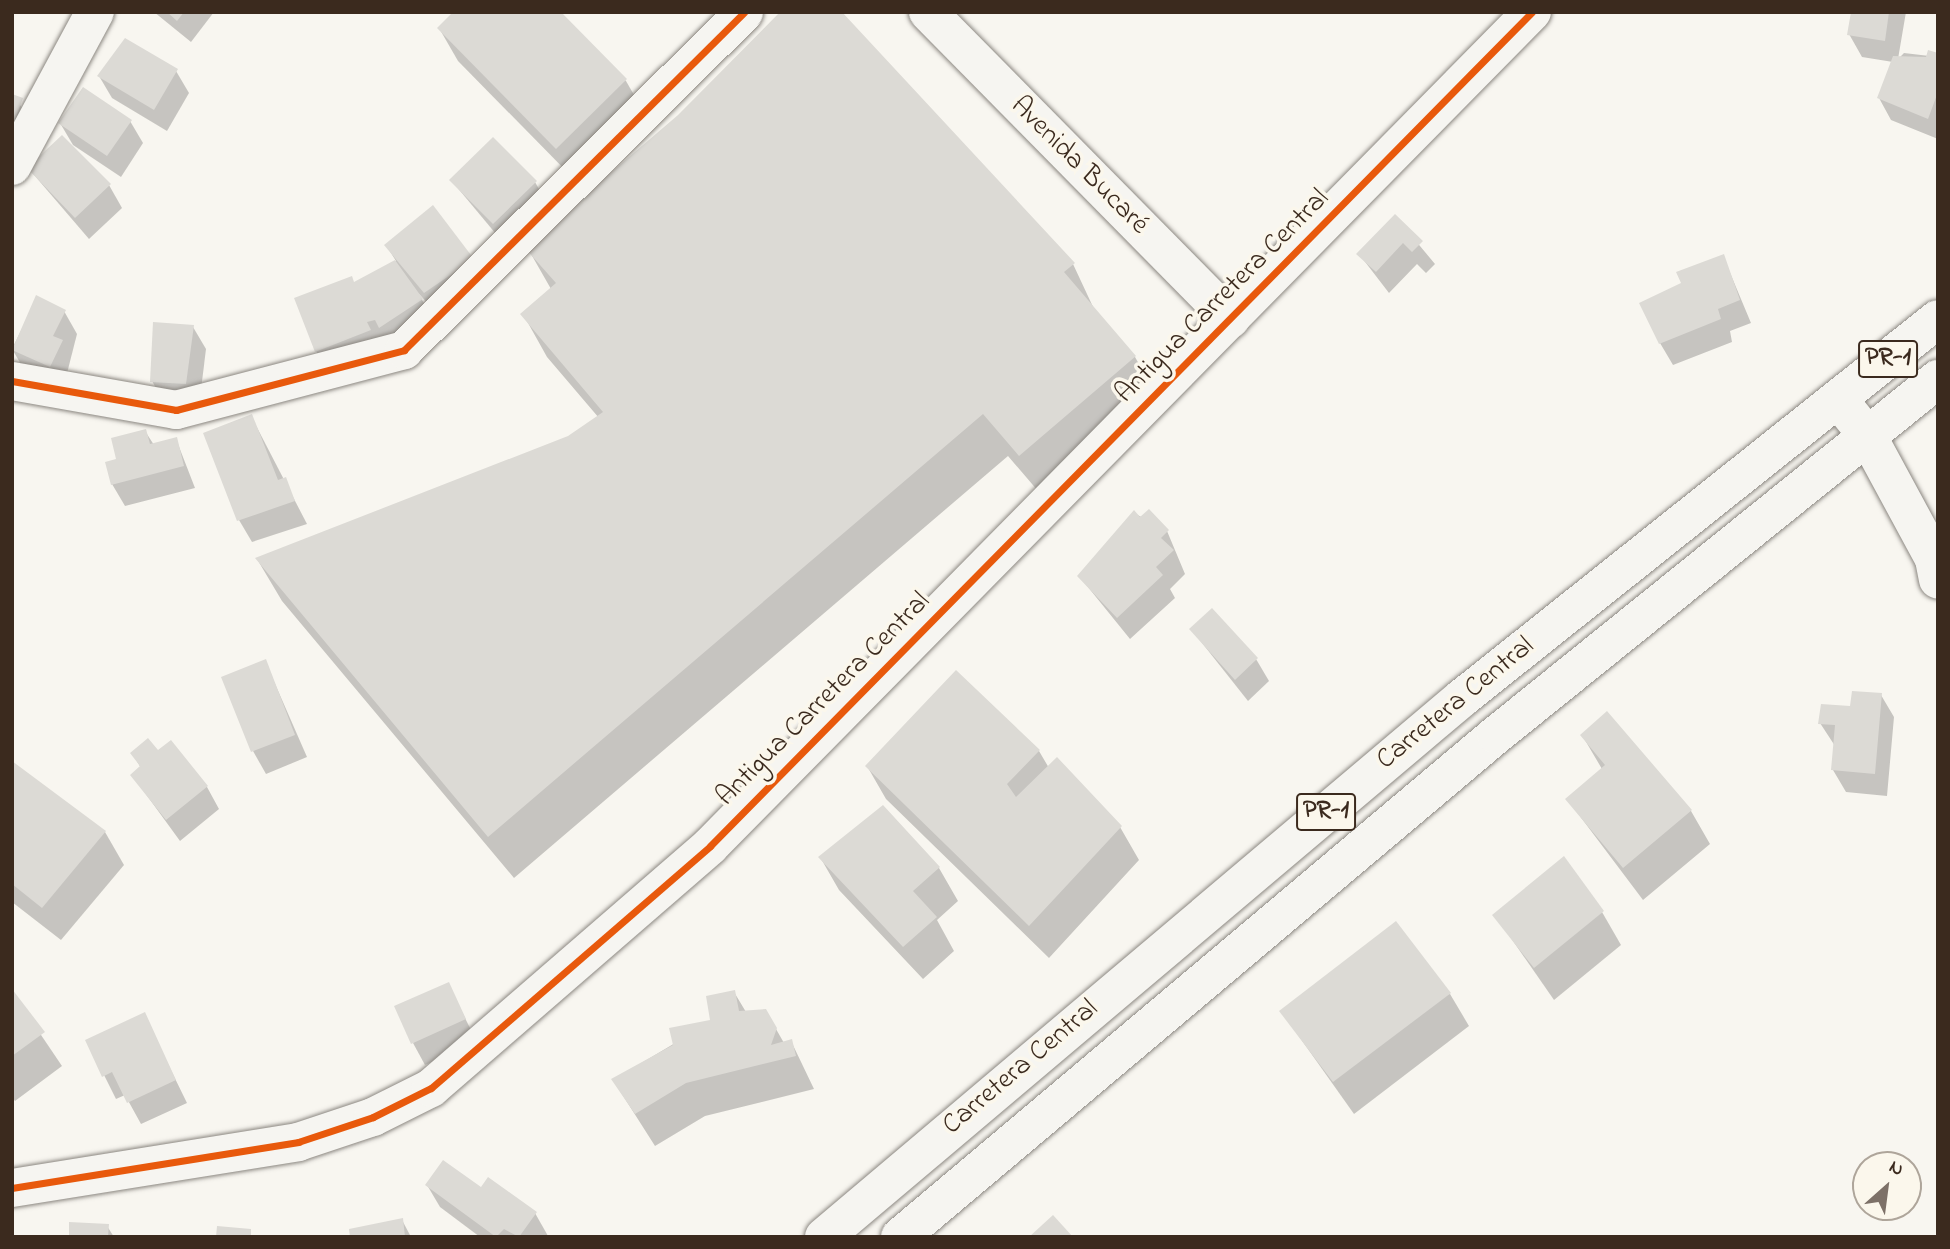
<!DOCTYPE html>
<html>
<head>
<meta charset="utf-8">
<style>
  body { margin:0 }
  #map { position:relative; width:1950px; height:1249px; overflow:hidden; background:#f8f6f0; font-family:"Indie Flower",sans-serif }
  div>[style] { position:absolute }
  .shadow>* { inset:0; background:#0003 }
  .building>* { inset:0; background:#dcdad5 }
  .roads { filter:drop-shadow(0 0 2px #8b8781) drop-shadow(0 0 2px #8b8781) }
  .minor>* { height:38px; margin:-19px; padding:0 19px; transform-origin:19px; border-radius:19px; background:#f6f5f1 }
  .highway>* { height:38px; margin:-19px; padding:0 19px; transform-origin:19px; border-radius:19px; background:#f6f5f1 }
  .cycleway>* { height:7px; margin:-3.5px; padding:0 3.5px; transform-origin:3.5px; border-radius:3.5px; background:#e8590c }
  span { translate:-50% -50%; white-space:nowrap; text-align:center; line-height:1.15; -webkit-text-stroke:7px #fbf7ec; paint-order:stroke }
  .shield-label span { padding:2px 5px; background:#fbf7ec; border:2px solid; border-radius:5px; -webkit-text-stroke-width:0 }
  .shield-label { font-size:26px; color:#3b2a1e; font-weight:700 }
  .street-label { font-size:28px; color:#3b2a1e }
  .frame { position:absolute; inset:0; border:14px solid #3b2a1e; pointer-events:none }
  .north { position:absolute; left:1852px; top:1151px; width:70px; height:70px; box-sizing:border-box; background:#fbf7ec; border:2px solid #aea59a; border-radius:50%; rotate:28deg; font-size:19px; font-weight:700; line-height:28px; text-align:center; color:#3b2a1e }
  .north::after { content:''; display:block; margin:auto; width:24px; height:32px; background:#7d7168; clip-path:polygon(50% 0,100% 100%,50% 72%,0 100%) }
</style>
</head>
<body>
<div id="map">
  <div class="shadow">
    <div style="clip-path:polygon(154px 12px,214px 12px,191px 42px)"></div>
    <div style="clip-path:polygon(559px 12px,626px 81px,645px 114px,576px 181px,458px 61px,439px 28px)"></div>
    <div style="clip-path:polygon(1853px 12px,1906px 12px,1898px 59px,1904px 53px,1938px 57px,1938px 139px,1891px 120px,1879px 98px,1893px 62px,1862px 57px,1849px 34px)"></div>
    <div style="clip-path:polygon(176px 71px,189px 93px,167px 131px,112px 98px,99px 76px)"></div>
    <div style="clip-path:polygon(12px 96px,34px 121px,12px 175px)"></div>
    <div style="clip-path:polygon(130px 121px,143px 143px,121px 177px,73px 145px,60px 123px)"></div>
    <div style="clip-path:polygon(29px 169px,109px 185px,122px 208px,89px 239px)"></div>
    <div style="clip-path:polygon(451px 180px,535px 182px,548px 205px,506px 246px)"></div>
    <div style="clip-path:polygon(1395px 216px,1435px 264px,1426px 273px,1417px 264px,1389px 293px,1359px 254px)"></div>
    <div style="clip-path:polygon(386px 245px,473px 260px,438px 314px,418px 293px,435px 322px,329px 373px,316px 351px,355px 284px,396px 261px)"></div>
    <div style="clip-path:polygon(527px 247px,1073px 264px,1094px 309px,1135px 357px,1159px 399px,1044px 498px,1008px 456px,514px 878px,282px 601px,257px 559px,569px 437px,599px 418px,547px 357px,523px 314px,551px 289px)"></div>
    <div style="clip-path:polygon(1723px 256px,1751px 323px,1730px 331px,1732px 342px,1673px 365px,1660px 343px,1683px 284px)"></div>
    <div style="clip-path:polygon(37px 298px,64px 311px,77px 334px,63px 389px,25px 371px,12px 349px)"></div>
    <div style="clip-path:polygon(193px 327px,206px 349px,199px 406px,165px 404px,152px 381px)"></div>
    <div style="clip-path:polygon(251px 416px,307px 524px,252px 542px,239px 520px)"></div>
    <div style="clip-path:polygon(145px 431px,154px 445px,176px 439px,195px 488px,125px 506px,112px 484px,118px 460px)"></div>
    <div style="clip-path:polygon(1134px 513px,1167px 531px,1185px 574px,1170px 589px,1175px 598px,1130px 639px,1079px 576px)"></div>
    <div style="clip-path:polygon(1191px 629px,1256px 659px,1269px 681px,1248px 701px)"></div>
    <div style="clip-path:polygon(265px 661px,307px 757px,266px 774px,253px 751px)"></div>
    <div style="clip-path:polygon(1881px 695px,1894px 717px,1887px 796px,1846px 792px,1833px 770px,1835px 746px,1820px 723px)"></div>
    <div style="clip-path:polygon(1582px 735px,1691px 811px,1710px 844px,1643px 900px,1567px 799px,1602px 769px)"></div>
    <div style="clip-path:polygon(1039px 751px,1049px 768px,1120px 827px,1139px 860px,1049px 958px,886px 799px,867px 766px)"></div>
    <div style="clip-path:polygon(132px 753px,157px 753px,207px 787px,219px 809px,180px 841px,132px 775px,141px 768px)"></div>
    <div style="clip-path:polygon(12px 763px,105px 832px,124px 865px,61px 940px,12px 902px)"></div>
    <div style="clip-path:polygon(820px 857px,939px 868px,958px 901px,937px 920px,954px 951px,923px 979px,839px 890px)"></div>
    <div style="clip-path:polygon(1602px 912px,1621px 945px,1554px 1000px,1495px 915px)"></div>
    <div style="clip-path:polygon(448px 984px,477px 1042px,425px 1065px,413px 1043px)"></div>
    <div style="clip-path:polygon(12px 992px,62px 1066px,15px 1101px,12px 1097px)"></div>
    <div style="clip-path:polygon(734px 992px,746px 1012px,776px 1029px,784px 1043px,791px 1041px,814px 1089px,705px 1116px,655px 1146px,613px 1080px,712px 1021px)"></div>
    <div style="clip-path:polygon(1450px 994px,1469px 1026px,1354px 1114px,1281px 1011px)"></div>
    <div style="clip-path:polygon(144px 1015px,187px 1103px,141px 1124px,125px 1095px,116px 1099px,87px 1041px)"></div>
    <div style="clip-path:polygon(427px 1185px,481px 1189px,535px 1213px,548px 1236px,480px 1237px,440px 1207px)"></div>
    <div style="clip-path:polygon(402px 1220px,411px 1237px,352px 1237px)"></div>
    <div style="clip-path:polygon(107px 1226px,114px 1237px,70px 1237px)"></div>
  </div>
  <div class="building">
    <div style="clip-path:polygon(167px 12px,184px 12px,177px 21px)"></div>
    <div style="clip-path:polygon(453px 12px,561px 12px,627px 79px,556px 149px,437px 28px)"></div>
    <div style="clip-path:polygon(780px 12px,842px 12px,1075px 263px,1064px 272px,1136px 356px,1019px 456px,983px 414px,488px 837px,255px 558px,568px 436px,603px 412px,520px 314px,556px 283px,524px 247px,678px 115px)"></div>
    <div style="clip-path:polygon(1851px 12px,1889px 12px,1885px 41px,1847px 35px)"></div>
    <div style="clip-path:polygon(125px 38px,178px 69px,154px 110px,97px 76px)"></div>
    <div style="clip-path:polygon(1928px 50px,1938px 53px,1938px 92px,1928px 119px,1877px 98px,1893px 56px,1926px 57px)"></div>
    <div style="clip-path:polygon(83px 87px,132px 120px,107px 156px,58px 123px)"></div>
    <div style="clip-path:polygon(12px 94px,23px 98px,13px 125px,12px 125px)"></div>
    <div style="clip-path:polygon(62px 135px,111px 184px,75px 218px,27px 168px)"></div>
    <div style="clip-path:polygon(493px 137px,537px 181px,493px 224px,449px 180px)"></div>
    <div style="clip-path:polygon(433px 205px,474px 259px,424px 293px,384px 245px)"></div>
    <div style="clip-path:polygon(1395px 214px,1423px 241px,1412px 252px,1403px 243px,1376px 272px,1356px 254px)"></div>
    <div style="clip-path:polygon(1724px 254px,1740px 300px,1718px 309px,1721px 319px,1659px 344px,1639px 303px,1681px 283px,1676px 272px)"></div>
    <div style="clip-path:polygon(395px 260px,423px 299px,379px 328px,375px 320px,367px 322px,371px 330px,315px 352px,294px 298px,352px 276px,354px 282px)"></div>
    <div style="clip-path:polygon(36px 295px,66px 310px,53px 336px,63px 340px,50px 367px,12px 350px)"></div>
    <div style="clip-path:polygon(153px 322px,194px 325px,186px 384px,150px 382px)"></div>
    <div style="clip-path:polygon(252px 414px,278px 480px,286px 477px,295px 501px,237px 521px,203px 433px)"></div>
    <div style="clip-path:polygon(146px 429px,150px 444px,177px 437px,184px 466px,111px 485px,105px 462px,116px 459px,111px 438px)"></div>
    <div style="clip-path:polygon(1149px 509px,1169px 530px,1161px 538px,1174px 550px,1156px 567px,1163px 575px,1117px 618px,1077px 576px,1134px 510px,1140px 517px)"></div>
    <div style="clip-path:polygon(1212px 608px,1258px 658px,1235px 680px,1189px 629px)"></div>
    <div style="clip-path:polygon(266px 659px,295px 735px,251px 752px,221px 677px)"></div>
    <div style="clip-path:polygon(956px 670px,1040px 750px,1007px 784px,1016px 797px,1057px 757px,1122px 826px,1029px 926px,865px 766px)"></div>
    <div style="clip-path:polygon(1852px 691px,1882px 693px,1875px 774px,1831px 770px,1835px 725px,1818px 724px,1821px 704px,1850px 706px)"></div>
    <div style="clip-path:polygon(1607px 711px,1692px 810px,1623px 868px,1565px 799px,1605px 765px,1580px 735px)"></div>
    <div style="clip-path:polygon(148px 738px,158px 750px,171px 740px,208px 786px,166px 820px,130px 775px,140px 766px,130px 753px)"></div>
    <div style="clip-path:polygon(12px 761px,106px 831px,42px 908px,12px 884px)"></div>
    <div style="clip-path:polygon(883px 805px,940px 867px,913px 891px,937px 917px,903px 947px,818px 857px)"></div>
    <div style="clip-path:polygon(1564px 856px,1604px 911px,1534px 968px,1492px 915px)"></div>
    <div style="clip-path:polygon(1396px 921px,1451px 993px,1333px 1082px,1279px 1011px)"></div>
    <div style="clip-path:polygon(449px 982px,466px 1019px,411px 1044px,394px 1006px)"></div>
    <div style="clip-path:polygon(12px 989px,45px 1032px,12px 1056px)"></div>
    <div style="clip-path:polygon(735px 990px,739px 1011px,766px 1009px,777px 1028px,771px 1045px,792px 1039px,796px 1056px,686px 1083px,635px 1114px,611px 1079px,673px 1045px,669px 1028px,710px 1020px,706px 996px)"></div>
    <div style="clip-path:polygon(145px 1012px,176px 1080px,127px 1103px,112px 1072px,102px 1077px,85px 1040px)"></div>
    <div style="clip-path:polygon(443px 1160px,481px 1187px,488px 1177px,537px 1212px,519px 1237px,504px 1229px,496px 1237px,425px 1185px)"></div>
    <div style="clip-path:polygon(1053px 1215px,1073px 1237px,1029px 1237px)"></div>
    <div style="clip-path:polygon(403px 1218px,405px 1237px,350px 1237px,349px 1229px)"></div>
    <div style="clip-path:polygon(69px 1222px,109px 1224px,108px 1237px,69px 1237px)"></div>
    <div style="clip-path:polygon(217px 1226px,251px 1229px,251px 1237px,216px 1237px)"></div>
  </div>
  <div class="roads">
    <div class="minor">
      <div style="left:928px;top:12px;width:431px;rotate:45.4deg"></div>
      <div style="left:12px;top:166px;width:175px;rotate:-61.7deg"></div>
      <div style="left:12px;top:381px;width:167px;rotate:10deg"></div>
      <div style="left:176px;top:410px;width:236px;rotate:-14.7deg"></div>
      <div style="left:404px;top:350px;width:479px;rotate:-44.8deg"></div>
      <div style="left:1838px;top:399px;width:46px;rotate:51.1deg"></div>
      <div style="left:1867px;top:435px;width:141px;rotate:61.6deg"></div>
      <div style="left:1934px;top:559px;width:21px;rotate:79deg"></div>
      <div style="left:12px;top:1188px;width:290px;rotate:-9.1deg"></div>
      <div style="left:298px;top:1142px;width:79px;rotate:-18.4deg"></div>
      <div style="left:373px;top:1117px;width:65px;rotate:-26.6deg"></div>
      <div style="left:431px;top:1088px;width:369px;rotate:-40.9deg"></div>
      <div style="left:710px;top:846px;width:1171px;rotate:-45.42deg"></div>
    </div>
    <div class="highway">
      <div style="left:824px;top:1237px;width:835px;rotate:-40.19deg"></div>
      <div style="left:1462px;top:698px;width:608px;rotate:-38.53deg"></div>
      <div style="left:900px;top:1237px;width:779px;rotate:-40.11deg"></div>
      <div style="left:1496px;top:735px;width:568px;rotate:-38.85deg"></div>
    </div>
  </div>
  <div class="cycleway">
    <div style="left:12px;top:381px;width:167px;rotate:10deg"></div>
    <div style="left:176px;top:410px;width:236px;rotate:-14.7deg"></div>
    <div style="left:404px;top:350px;width:479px;rotate:-44.8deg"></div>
    <div style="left:12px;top:1188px;width:290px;rotate:-9.1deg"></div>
    <div style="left:298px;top:1142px;width:79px;rotate:-18.4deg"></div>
    <div style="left:373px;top:1117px;width:65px;rotate:-26.6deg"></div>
    <div style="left:431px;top:1088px;width:369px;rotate:-40.9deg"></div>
    <div style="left:710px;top:846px;width:1171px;rotate:-45.42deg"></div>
  </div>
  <div class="shield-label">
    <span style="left:1888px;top:359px">PR-1</span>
    <span style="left:1326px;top:812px">PR-1</span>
  </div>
  <div class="street-label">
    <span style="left:1079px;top:166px;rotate:45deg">Avenida Bucaré</span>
    <span style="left:1223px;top:297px;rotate:-45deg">Antigua Carretera Central</span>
    <span style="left:824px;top:700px;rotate:-45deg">Antigua Carretera Central</span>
    <span style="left:1456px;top:704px;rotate:-39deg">Carretera Central</span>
    <span style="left:1021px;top:1068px;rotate:-40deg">Carretera Central</span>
  </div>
  <div class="frame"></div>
  <div class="north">N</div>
</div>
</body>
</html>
